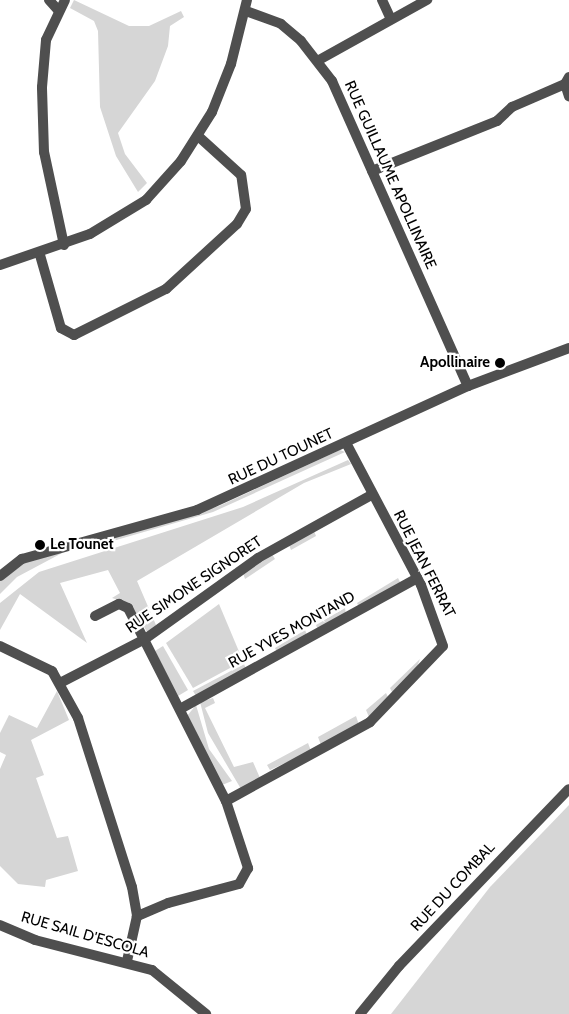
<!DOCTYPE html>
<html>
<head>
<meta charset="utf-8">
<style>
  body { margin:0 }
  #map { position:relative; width:569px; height:1014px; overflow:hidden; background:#fff; font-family:Cabin,sans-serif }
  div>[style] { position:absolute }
  .green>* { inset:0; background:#d6d6d6 }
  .minor>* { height:10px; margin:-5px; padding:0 5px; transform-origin:5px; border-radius:5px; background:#4f4f4f }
  .dots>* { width:14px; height:14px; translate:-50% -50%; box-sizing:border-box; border:2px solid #fff; border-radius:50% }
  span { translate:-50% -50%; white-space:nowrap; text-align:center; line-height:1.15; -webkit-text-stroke:4.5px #fff; paint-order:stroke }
  .street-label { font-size:15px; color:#000 }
  .poi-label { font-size:15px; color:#000; font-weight:700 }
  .right { translate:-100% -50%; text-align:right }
  .left { translate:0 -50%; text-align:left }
</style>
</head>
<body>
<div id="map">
  <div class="green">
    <div style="clip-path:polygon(74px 0,129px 26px,149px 26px,181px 11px,184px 17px,170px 26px,168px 46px,155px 81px,118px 133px,125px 154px,147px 183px,138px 192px,116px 156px,100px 107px,98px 31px,94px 21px,70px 8px)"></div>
    <div style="clip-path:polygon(340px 450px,345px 452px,213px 512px,99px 545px,98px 542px,219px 506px)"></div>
    <div style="clip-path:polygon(348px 460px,351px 464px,304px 483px,137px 581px,156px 625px,147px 632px,131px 604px,112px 598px,120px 593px,108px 570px,60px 583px,87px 643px,20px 594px,0 630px,0 603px,39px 572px,243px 507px)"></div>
    <div style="clip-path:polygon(314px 531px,316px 536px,291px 550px,289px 545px)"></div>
    <div style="clip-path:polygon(64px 552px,17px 577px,0 594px,0 581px,28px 561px)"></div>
    <div style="clip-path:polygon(272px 554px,275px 559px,245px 579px,243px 573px)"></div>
    <div style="clip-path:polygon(398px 578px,401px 584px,359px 607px,357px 603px)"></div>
    <div style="clip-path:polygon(219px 604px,243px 661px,193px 688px,166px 643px)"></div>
    <div style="clip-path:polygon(345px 608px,346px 614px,318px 630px,316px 625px)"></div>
    <div style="clip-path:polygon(305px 630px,307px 635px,277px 652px,275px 648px)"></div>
    <div style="clip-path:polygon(163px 646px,188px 690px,178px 696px,155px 651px)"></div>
    <div style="clip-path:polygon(420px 659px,415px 672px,393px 694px,390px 688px)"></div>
    <div style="clip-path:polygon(244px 664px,246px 669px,196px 696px,193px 691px)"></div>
    <div style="clip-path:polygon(57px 691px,69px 720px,31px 740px,44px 775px,36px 778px,57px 838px,68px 836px,78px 871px,46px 880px,45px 887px,18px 884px,0 866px,0 769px,6px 755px,0 752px,0 733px,9px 715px,37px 728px)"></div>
    <div style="clip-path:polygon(386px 693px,389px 699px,369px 717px,366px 710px)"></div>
    <div style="clip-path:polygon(213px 698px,215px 703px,205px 708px,234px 767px,253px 762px,260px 778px,241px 789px,208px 733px,200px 702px)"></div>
    <div style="clip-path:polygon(196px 705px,209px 749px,232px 781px,222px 785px,187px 716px)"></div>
    <div style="clip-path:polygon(356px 716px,359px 725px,321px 745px,318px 737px)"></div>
    <div style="clip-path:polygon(308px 743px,311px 751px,270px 770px,267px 765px)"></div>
    <div style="clip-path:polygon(569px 805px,569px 1014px,391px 1014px,490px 887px)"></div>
  </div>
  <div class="minor">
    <div style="left:49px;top:0;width:13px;rotate:48deg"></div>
    <div style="left:382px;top:0;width:21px;rotate:65deg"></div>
    <div style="left:246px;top:11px;width:37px;rotate:20deg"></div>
    <div style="left:281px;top:24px;width:26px;rotate:40deg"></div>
    <div style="left:301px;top:41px;width:51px;rotate:52.2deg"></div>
    <div style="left:332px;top:81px;width:334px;rotate:66deg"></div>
    <div style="left:319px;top:60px;width:124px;rotate:-29.1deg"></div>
    <div style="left:569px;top:77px;width:8px;rotate:120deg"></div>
    <div style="left:565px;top:84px;width:13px;rotate:72deg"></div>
    <div style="left:372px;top:171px;width:135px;rotate:-21.8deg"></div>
    <div style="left:497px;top:121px;width:21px;rotate:-43deg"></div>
    <div style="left:512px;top:107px;width:58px;rotate:-23.5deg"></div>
    <div style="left:64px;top:245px;width:95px;rotate:-102.1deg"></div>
    <div style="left:44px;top:152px;width:65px;rotate:-91.8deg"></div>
    <div style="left:42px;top:87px;width:47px;rotate:-85.1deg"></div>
    <div style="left:46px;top:40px;width:44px;rotate:-64.6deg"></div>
    <div style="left:40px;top:255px;width:76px;rotate:74deg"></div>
    <div style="left:61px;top:328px;width:15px;rotate:28deg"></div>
    <div style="left:74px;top:335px;width:103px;rotate:-26.6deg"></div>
    <div style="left:166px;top:289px;width:96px;rotate:-42.5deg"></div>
    <div style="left:237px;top:224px;width:17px;rotate:-59deg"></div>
    <div style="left:246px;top:209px;width:34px;rotate:-98deg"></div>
    <div style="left:241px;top:175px;width:58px;rotate:-137.8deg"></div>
    <div style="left:0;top:265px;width:95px;rotate:-19deg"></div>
    <div style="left:90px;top:234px;width:66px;rotate:-31.3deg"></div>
    <div style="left:146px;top:200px;width:52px;rotate:-48.1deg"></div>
    <div style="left:181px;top:161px;width:58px;rotate:-57.7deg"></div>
    <div style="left:212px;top:112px;width:52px;rotate:-68.4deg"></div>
    <div style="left:231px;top:64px;width:66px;rotate:-76deg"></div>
    <div style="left:0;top:576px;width:28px;rotate:-38deg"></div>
    <div style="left:22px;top:559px;width:182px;rotate:-15.6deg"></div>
    <div style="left:197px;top:510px;width:298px;rotate:-24.6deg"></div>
    <div style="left:468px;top:386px;width:108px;rotate:-20.6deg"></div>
    <div style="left:95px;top:616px;width:27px;rotate:-27deg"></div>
    <div style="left:119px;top:604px;width:10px;rotate:24deg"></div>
    <div style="left:128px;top:608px;width:216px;rotate:63.1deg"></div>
    <div style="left:226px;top:801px;width:71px;rotate:71.8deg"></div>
    <div style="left:248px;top:868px;width:18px;rotate:119deg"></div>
    <div style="left:239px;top:884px;width:73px;rotate:165deg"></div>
    <div style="left:168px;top:903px;width:34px;rotate:157deg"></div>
    <div style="left:0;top:646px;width:58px;rotate:25.7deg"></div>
    <div style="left:52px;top:671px;width:54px;rotate:61deg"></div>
    <div style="left:78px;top:718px;width:177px;rotate:72.3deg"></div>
    <div style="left:132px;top:887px;width:29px;rotate:80deg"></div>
    <div style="left:137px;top:916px;width:46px;rotate:102.5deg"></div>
    <div style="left:60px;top:683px;width:96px;rotate:-27.4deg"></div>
    <div style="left:145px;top:639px;width:139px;rotate:-35.6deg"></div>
    <div style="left:258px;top:558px;width:129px;rotate:-29.1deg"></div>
    <div style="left:180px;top:709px;width:271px;rotate:-28.9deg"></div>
    <div style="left:226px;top:801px;width:164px;rotate:-28.7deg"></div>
    <div style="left:370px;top:722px;width:105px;rotate:-46.2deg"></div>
    <div style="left:443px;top:646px;width:65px;rotate:-109.8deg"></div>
    <div style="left:421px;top:585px;width:161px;rotate:-117.8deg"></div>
    <div style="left:0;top:925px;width:38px;rotate:23deg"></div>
    <div style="left:35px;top:940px;width:121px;rotate:14.4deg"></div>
    <div style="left:152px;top:970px;width:70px;rotate:39.2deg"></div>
    <div style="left:360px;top:1014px;width:62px;rotate:-50.9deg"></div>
    <div style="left:399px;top:966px;width:245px;rotate:-46.2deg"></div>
  </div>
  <div class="dots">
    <div style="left:500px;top:363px;background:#000"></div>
    <div style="left:40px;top:545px;background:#000"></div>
  </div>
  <div class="street-label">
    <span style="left:390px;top:175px;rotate:66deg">RUE GUILLAUME APOLLINAIRE</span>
    <span style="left:281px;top:457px;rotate:-25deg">RUE DU TOUNET</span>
    <span style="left:424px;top:564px;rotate:63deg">RUE JEAN FERRAT</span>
    <span style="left:194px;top:585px;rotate:-34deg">RUE SIMONE SIGNORET</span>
    <span style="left:292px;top:630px;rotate:-29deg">RUE YVES MONTAND</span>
    <span style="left:453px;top:887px;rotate:-47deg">RUE DU COMBAL</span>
    <span style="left:85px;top:935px;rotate:16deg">RUE SAIL D'ESCOLA</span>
  </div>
  <div class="poi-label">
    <span class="right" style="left:490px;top:363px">Apollinaire</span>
    <span class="left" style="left:50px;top:545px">Le Tounet</span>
  </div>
</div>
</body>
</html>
